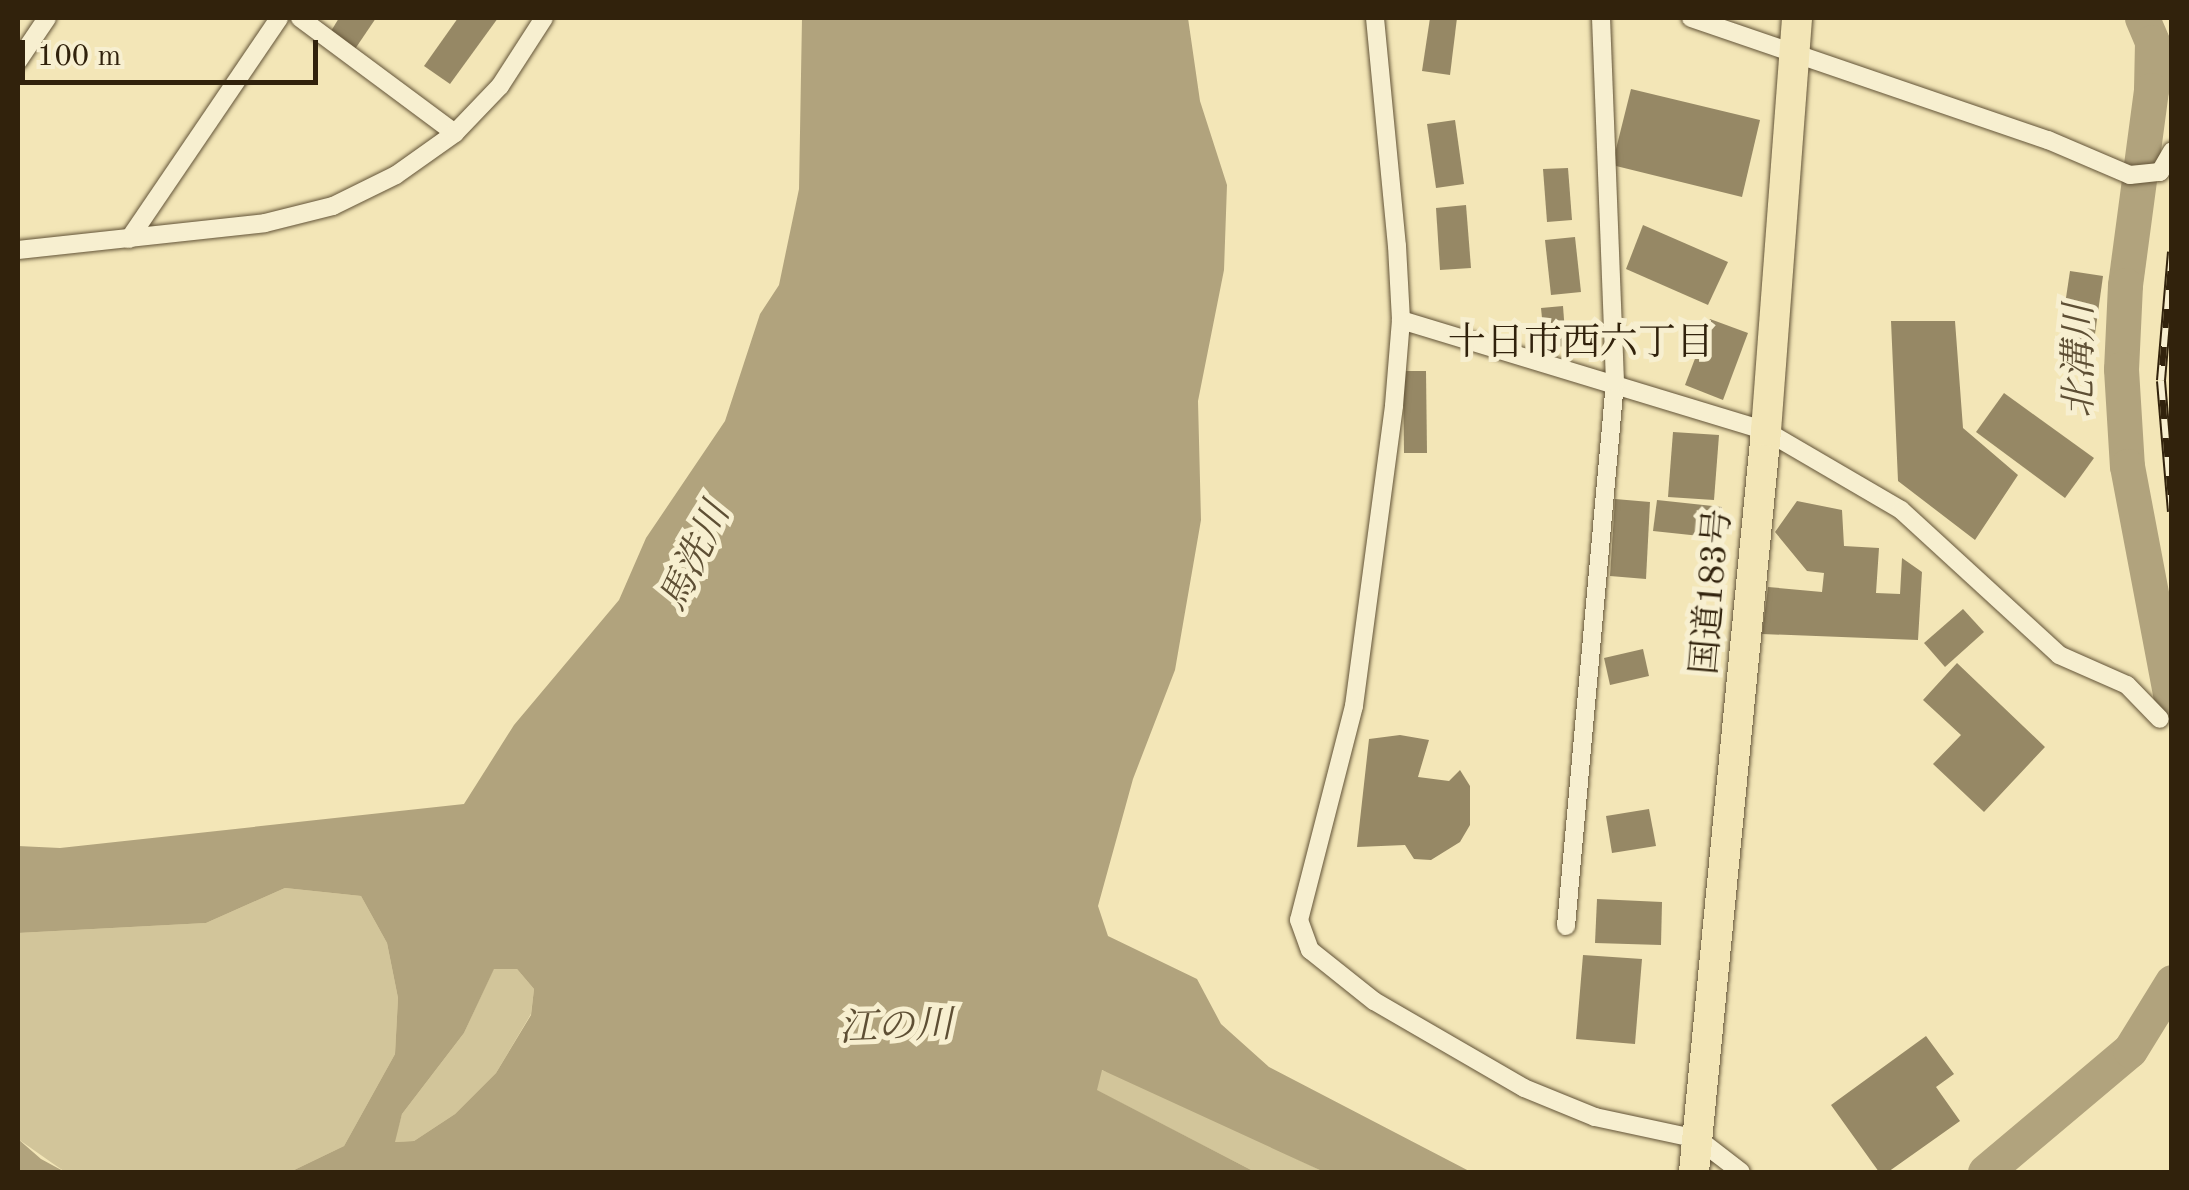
<!DOCTYPE html>
<html>
<head>
<meta charset="utf-8">
<style>
  body { margin:0 }
  #map { position:relative; width:2189px; height:1190px; overflow:hidden; background:#f3e6b7; font-family:"Old Standard TT","Noto Serif JP",serif }
  div>[style] { position:absolute }
  .green>* { inset:0; background:#d2c59a }
  .water>* { inset:0; background:#b1a37d }
  .river>* { height:35px; margin:-17.5px; padding:0 17.5px; transform-origin:17.5px; border-radius:17.5px; background:#b1a37d }
  .building>* { inset:0; background:#968865 }
  .roads { filter:drop-shadow(0 0 2px #625337) drop-shadow(0 0 2px #625337) }
  .minor>* { height:18px; margin:-9px; padding:0 9px; transform-origin:9px; border-radius:9px; background:#f7efd0 }
  .trunk>* { height:30px; margin:-15px; padding:0 15px; transform-origin:15px; border-radius:15px; background:#f3e6b7 }
  .rail>* { height:10px; margin-top:-5px; transform-origin:0; background:repeating-linear-gradient(90deg,#f7efd0 0 19px,#31220c 0 38px); box-sizing:border-box; border-block:2px solid #31220c }
  span { translate:-50% -50%; white-space:nowrap; text-align:center; line-height:1.15; -webkit-text-stroke:10px #f7efd0; paint-order:stroke }
  .street-label { font-size:35px; color:#31220c }
  .neighbourhood-label { font-size:38px; color:#31220c }
  .water-label { font-size:38px; color:#5e4f34; font-style:italic }
  .frame { position:absolute; inset:0; border:20px solid #31220c; pointer-events:none }
  .scale { position:absolute; left:20px; top:40px; width:298px; height:45px; box-sizing:border-box; border:5px solid #31220c; border-top:0; padding-left:12px; font-size:30px; line-height:35px; white-space:nowrap; color:#31220c; -webkit-text-stroke:8px #f7efd0; paint-order:stroke }
</style>
</head>
<body>
<div id="map">
  <div class="green">
    <div style="clip-path:polygon(285px 888px,361px 896px,387px 943px,398px 998px,395px 1054px,344px 1146px,290px 1172px,65px 1172px,18px 1139px,18px 933px,206px 923px)"></div>
    <div style="clip-path:polygon(494px 968px,517px 969px,534px 989px,531px 1014px,496px 1073px,455px 1114px,414px 1141px,394px 1142px,402px 1114px,464px 1033px)"></div>
    <div style="clip-path:polygon(1101px 1070px,1130px 1079px,1324px 1172px,1255px 1172px,1096px 1090px)"></div>
  </div>
  <div class="water">
    <div style="clip-path:polygon(evenodd,802px 18px,1188px 18px,1200px 101px,1227px 185px,1224px 270px,1198px 401px,1201px 520px,1175px 670px,1133px 779px,1098px 906px,1108px 936px,1197px 979px,1221px 1024px,1269px 1067px,1471px 1172px,1324px 1172px,1102px 1070px,1097px 1090px,1255px 1172px,290px 1172px,344px 1146px,395px 1054px,398px 998px,387px 943px,361px 896px,285px 888px,206px 923px,18px 933px,18px 846px,60px 848px,464px 804px,514px 725px,619px 600px,646px 538px,725px 421px,760px 314px,779px 285px,799px 189px,802px 18px,494px 969px,517px 969px,534px 989px,531px 1015px,496px 1073px,455px 1114px,414px 1141px,395px 1142px,402px 1114px,464px 1033px,494px 969px)"></div>
    <div style="clip-path:polygon(18px 1139px,41px 1159px,65px 1172px,18px 1172px)"></div>
  </div>
  <div class="river">
    <div style="left:2142px;top:18px;width:26px;rotate:67deg"></div>
    <div style="left:2152px;top:42px;width:48px;rotate:91.2deg"></div>
    <div style="left:2151px;top:90px;width:197px;rotate:97.6deg"></div>
    <div style="left:2125px;top:285px;width:84px;rotate:92.7deg"></div>
    <div style="left:2121px;top:369px;width:97px;rotate:86.5deg"></div>
    <div style="left:2127px;top:466px;width:242px;rotate:79.3deg"></div>
    <div style="left:1985px;top:1172px;width:189px;rotate:-40.1deg"></div>
    <div style="left:2130px;top:1050px;width:80px;rotate:-58.3deg"></div>
  </div>
  <div class="building">
    <div style="clip-path:polygon(339px 18px,376px 18px,353px 52px,328px 36px)"></div>
    <div style="clip-path:polygon(458px 18px,498px 18px,450px 84px,424px 66px)"></div>
    <div style="clip-path:polygon(1430px 18px,1457px 18px,1450px 75px,1422px 71px)"></div>
    <div style="clip-path:polygon(1631px 89px,1760px 120px,1742px 197px,1612px 165px)"></div>
    <div style="clip-path:polygon(1455px 120px,1464px 184px,1436px 188px,1427px 124px)"></div>
    <div style="clip-path:polygon(1568px 168px,1572px 220px,1547px 222px,1543px 169px)"></div>
    <div style="clip-path:polygon(1466px 205px,1471px 268px,1440px 270px,1436px 208px)"></div>
    <div style="clip-path:polygon(1643px 225px,1728px 262px,1708px 305px,1626px 269px)"></div>
    <div style="clip-path:polygon(1575px 237px,1581px 292px,1551px 295px,1545px 240px)"></div>
    <div style="clip-path:polygon(2070px 271px,2103px 276px,2091px 363px,2057px 358px)"></div>
    <div style="clip-path:polygon(1563px 306px,1566px 346px,1545px 348px,1541px 308px)"></div>
    <div style="clip-path:polygon(1710px 319px,1748px 333px,1723px 400px,1685px 385px)"></div>
    <div style="clip-path:polygon(1891px 321px,1955px 321px,1963px 428px,2018px 475px,1975px 540px,1898px 481px)"></div>
    <div style="clip-path:polygon(1403px 371px,1426px 371px,1427px 453px,1404px 453px)"></div>
    <div style="clip-path:polygon(2004px 393px,2094px 458px,2065px 498px,1976px 432px)"></div>
    <div style="clip-path:polygon(1673px 432px,1719px 435px,1714px 500px,1668px 497px)"></div>
    <div style="clip-path:polygon(1615px 499px,1650px 502px,1646px 579px,1610px 576px)"></div>
    <div style="clip-path:polygon(1657px 500px,1722px 507px,1719px 538px,1653px 531px)"></div>
    <div style="clip-path:polygon(1797px 501px,1842px 510px,1844px 546px,1879px 548px,1876px 593px,1900px 594px,1902px 558px,1922px 572px,1918px 640px,1762px 634px,1768px 587px,1822px 592px,1824px 573px,1807px 571px,1775px 532px)"></div>
    <div style="clip-path:polygon(1963px 609px,1984px 632px,1945px 667px,1924px 643px)"></div>
    <div style="clip-path:polygon(1643px 649px,1649px 676px,1610px 685px,1604px 658px)"></div>
    <div style="clip-path:polygon(1957px 663px,2045px 747px,1984px 812px,1933px 764px,1961px 735px,1923px 700px)"></div>
    <div style="clip-path:polygon(1400px 735px,1429px 740px,1418px 777px,1449px 781px,1460px 770px,1470px 786px,1470px 825px,1460px 842px,1431px 860px,1414px 859px,1405px 845px,1357px 847px,1369px 739px)"></div>
    <div style="clip-path:polygon(1649px 809px,1656px 846px,1612px 853px,1606px 816px)"></div>
    <div style="clip-path:polygon(1597px 899px,1662px 902px,1661px 945px,1595px 943px)"></div>
    <div style="clip-path:polygon(1583px 955px,1642px 959px,1635px 1044px,1576px 1039px)"></div>
    <div style="clip-path:polygon(1926px 1036px,1954px 1074px,1936px 1087px,1960px 1121px,1888px 1172px,1879px 1172px,1831px 1105px)"></div>
  </div>
  <div class="roads">
    <div class="minor">
      <div style="left:300px;top:18px;width:193px;rotate:36.6deg"></div>
      <div style="left:1375px;top:18px;width:229px;rotate:84.5deg"></div>
      <div style="left:1397px;top:246px;width:74px;rotate:86.9deg"></div>
      <div style="left:1401px;top:320px;width:86px;rotate:94.7deg"></div>
      <div style="left:1394px;top:406px;width:303px;rotate:97.6deg"></div>
      <div style="left:1354px;top:706px;width:221px;rotate:104.4deg"></div>
      <div style="left:1299px;top:920px;width:32px;rotate:70deg"></div>
      <div style="left:1310px;top:950px;width:82px;rotate:38.6deg"></div>
      <div style="left:1374px;top:1001px;width:173px;rotate:30.1deg"></div>
      <div style="left:1524px;top:1088px;width:77px;rotate:22.2deg"></div>
      <div style="left:1595px;top:1117px;width:105px;rotate:12.1deg"></div>
      <div style="left:1698px;top:1139px;width:54px;rotate:37.5deg"></div>
      <div style="left:1691px;top:18px;width:377px;rotate:18.9deg"></div>
      <div style="left:2048px;top:140px;width:89px;rotate:23.1deg"></div>
      <div style="left:2130px;top:175px;width:30px;rotate:-6deg"></div>
      <div style="left:2160px;top:172px;width:24px;rotate:-60deg"></div>
      <div style="left:18px;top:61px;width:52px;rotate:-56deg"></div>
      <div style="left:129px;top:239px;width:267px;rotate:-55.8deg"></div>
      <div style="left:18px;top:250px;width:248px;rotate:-6.2deg"></div>
      <div style="left:265px;top:223px;width:70px;rotate:-14deg"></div>
      <div style="left:333px;top:206px;width:70px;rotate:-26.2deg"></div>
      <div style="left:396px;top:175px;width:72px;rotate:-35.4deg"></div>
      <div style="left:455px;top:133px;width:65px;rotate:-46.2deg"></div>
      <div style="left:500px;top:86px;width:81px;rotate:-57.1deg"></div>
      <div style="left:1401px;top:320px;width:382px;rotate:16.9deg"></div>
      <div style="left:1766px;top:431px;width:156px;rotate:30.3deg"></div>
      <div style="left:1901px;top:510px;width:214px;rotate:42.5deg"></div>
      <div style="left:2059px;top:655px;width:74px;rotate:23.8deg"></div>
      <div style="left:2127px;top:685px;width:47px;rotate:45.9deg"></div>
      <div style="left:1566px;top:926px;width:546px;rotate:-84.85deg"></div>
      <div style="left:1615px;top:382px;width:364px;rotate:-92.2deg"></div>
    </div>
    <div class="trunk">
      <div style="left:1694px;top:1172px;width:744px;rotate:-84.45deg"></div>
      <div style="left:1766px;top:431px;width:414px;rotate:-85.7deg"></div>
    </div>
  </div>
  <div class="rail">
    <div style="left:2172px;top:252px;width:129px;rotate:94.9deg"></div>
    <div style="left:2161px;top:381px;width:131px;rotate:85.2deg"></div>
  </div>
  <div class="street-label">
    <span style="left:1713px;top:592px;rotate:-85deg">国道183号</span>
  </div>
  <div class="neighbourhood-label">
    <span style="left:1581px;top:345px">十日市西六丁目</span>
  </div>
  <div class="water-label">
    <span style="left:2082px;top:361px;rotate:-90deg">北溝川</span>
    <span style="left:697px;top:558px;rotate:-65deg">馬洗川</span>
    <span style="left:896px;top:1029px;rotate:-2deg">江の川</span>
  </div>
  <div class="frame"></div>
  <div class="scale">100 m</div>
</div>
</body>
</html>
